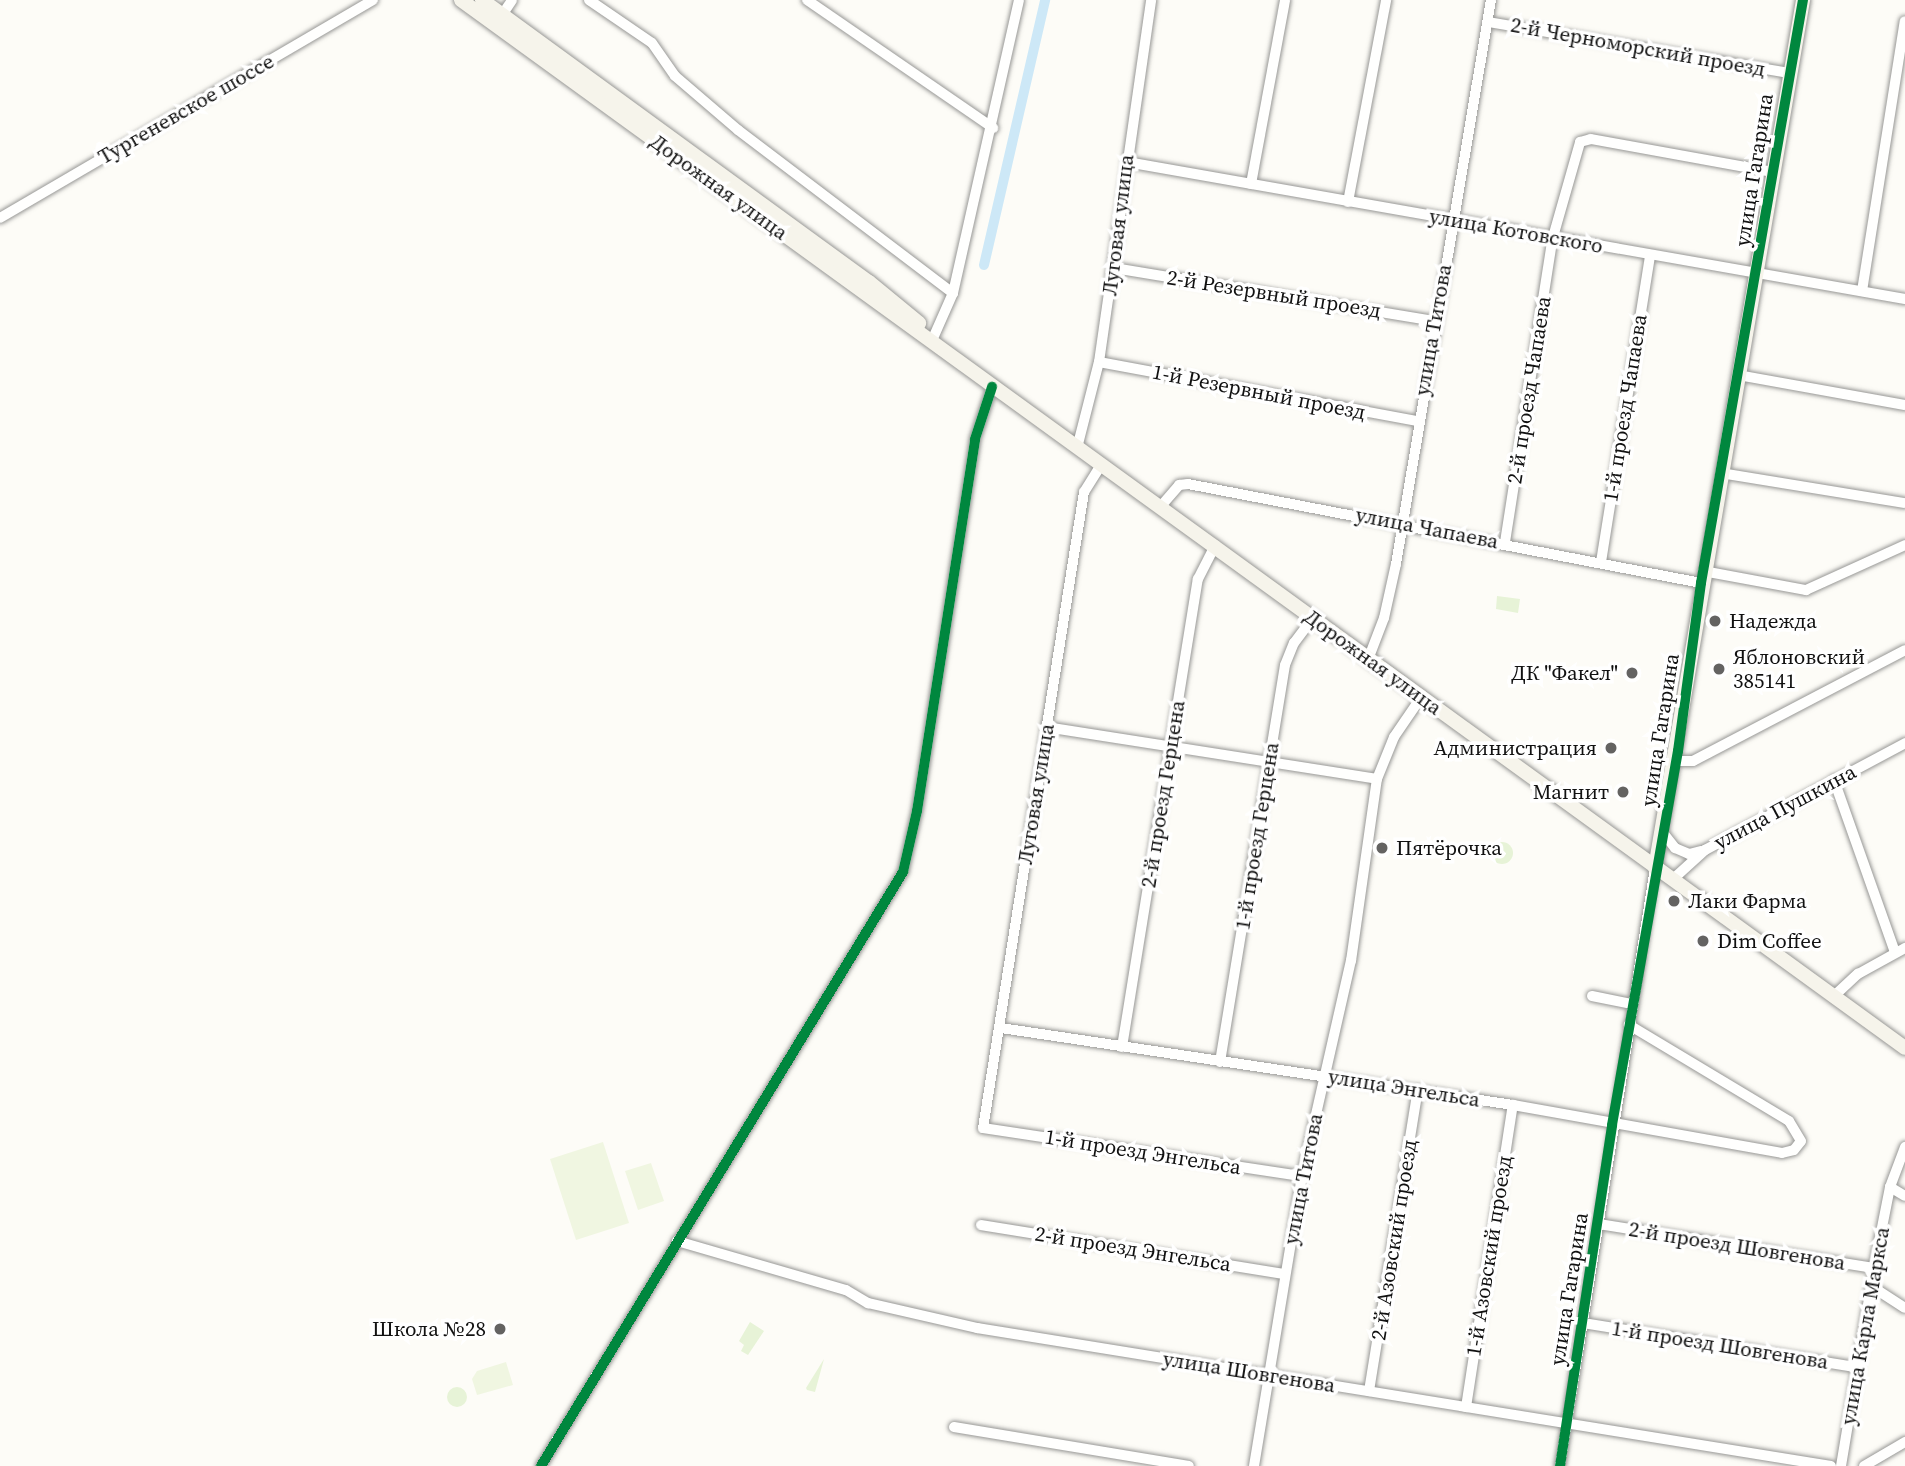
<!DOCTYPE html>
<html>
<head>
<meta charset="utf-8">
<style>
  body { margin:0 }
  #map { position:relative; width:1905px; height:1466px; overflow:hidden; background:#fdfcf7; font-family:"Source Serif 4",serif }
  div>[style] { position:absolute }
  .green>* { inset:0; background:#e7f3d7 }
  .round { border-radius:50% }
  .pitch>* { inset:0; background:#f0f6e1 }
  .canal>* { height:10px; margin:-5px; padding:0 5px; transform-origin:5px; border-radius:5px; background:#cde8f7 }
  .roads { filter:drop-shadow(0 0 2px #979795) drop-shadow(0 0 2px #979795) }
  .street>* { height:10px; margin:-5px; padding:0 5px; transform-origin:5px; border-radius:5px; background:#fffffe }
  .secondary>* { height:14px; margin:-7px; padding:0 7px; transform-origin:7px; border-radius:7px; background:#f6f4eb }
  .cycleway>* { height:10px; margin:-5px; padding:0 5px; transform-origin:5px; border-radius:5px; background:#00873e }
  .dots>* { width:19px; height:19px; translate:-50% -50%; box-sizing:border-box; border:4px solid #fff; border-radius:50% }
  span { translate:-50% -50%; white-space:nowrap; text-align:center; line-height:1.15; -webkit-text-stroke:7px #fff; paint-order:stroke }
  .street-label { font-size:21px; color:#111 }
  .poi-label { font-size:21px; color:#111 }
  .left { translate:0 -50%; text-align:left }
  .right { translate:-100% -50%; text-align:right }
</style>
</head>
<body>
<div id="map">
  <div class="green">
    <div style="clip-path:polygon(1497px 596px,1520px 599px,1518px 613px,1496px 609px)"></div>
    <div class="round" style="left:1491px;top:842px;width:22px;height:22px"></div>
    <div style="clip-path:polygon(750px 1322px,764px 1331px,748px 1355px,741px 1351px,744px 1345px,739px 1341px)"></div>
    <div style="clip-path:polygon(824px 1359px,815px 1392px,807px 1390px,806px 1388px)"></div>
    <div class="round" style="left:447px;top:1387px;width:20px;height:20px"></div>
  </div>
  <div class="pitch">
    <div style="clip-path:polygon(603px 1142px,629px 1223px,576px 1240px,550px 1159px)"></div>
    <div style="clip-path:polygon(651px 1163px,664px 1201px,638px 1210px,625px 1171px)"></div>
    <div style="clip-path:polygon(506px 1362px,513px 1385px,477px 1395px,472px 1379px,477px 1371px)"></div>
  </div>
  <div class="canal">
    <div style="left:984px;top:265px;width:272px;rotate:-77deg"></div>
  </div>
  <div class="roads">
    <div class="street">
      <div style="left:589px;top:0;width:76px;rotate:34.3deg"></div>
      <div style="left:652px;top:43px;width:40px;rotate:55.1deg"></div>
      <div style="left:675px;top:76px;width:83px;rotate:40.6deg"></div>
      <div style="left:738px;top:130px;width:270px;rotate:37.2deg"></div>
      <div style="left:807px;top:0;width:226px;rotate:34.5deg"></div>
      <div style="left:502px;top:15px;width:18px;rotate:-56deg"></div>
      <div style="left:1488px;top:22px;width:305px;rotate:9.6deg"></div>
      <div style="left:1127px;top:162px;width:790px;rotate:9.99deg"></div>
      <div style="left:1251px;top:184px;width:187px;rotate:-79.5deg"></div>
      <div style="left:1348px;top:202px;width:206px;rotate:-79.3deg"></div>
      <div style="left:0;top:218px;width:432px;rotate:-30.3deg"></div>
      <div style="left:1114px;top:268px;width:324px;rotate:9.4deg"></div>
      <div style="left:1862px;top:291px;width:273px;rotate:-81deg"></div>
      <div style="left:934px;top:336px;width:47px;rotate:-66.2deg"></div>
      <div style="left:953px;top:293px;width:300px;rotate:-77.3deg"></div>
      <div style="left:1099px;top:362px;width:324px;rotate:10.5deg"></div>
      <div style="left:1738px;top:375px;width:170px;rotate:10.2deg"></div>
      <div style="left:1077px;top:448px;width:89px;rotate:-75.7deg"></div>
      <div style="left:1099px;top:362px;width:366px;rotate:-81.8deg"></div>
      <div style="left:1101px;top:465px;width:32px;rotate:122deg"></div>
      <div style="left:1084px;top:492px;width:644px;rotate:99.02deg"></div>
      <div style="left:983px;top:1128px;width:323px;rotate:8.6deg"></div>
      <div style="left:1721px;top:473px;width:186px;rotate:9.3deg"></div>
      <div style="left:1161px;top:506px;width:28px;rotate:-49deg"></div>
      <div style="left:1179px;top:485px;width:9px;rotate:-6deg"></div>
      <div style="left:1188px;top:484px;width:522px;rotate:10.92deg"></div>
      <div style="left:1505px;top:542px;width:309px;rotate:-81.1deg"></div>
      <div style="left:1553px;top:237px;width:99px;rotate:-74.1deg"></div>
      <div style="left:1580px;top:142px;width:11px;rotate:-15deg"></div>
      <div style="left:1591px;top:139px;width:184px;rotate:10.3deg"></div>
      <div style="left:1601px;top:562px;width:311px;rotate:-80.9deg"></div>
      <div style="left:1703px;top:571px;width:105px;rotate:10.5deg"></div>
      <div style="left:1806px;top:590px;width:109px;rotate:-24.4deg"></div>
      <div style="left:1369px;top:657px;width:42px;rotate:-69deg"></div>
      <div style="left:1384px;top:618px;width:55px;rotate:-77.5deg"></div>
      <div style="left:1396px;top:564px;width:572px;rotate:-80.44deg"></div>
      <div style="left:1046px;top:727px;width:335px;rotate:8.9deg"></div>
      <div style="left:1676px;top:761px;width:17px"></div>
      <div style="left:1693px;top:761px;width:239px;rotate:-27.6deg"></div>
      <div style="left:1834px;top:780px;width:182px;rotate:70.5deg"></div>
      <div style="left:1664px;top:834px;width:18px;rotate:52deg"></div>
      <div style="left:1675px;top:848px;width:15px;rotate:23deg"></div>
      <div style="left:1689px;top:854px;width:12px;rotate:-14deg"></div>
      <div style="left:1672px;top:880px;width:45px;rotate:-42.3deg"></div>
      <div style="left:1705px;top:850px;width:227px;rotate:-28.1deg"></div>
      <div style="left:1592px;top:996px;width:41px;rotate:11.3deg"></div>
      <div style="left:1834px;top:996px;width:33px;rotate:-43deg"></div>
      <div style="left:1858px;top:974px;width:54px;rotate:-29deg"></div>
      <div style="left:1001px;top:1028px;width:518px;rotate:8.55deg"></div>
      <div style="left:1513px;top:1105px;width:273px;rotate:10.1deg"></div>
      <div style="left:1782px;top:1153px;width:12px;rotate:-14deg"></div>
      <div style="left:1794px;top:1150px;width:11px;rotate:-52deg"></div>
      <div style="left:1801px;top:1141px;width:23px;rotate:-121deg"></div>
      <div style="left:1789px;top:1121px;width:187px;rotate:-149deg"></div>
      <div style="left:1122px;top:1047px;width:474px;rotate:-80.8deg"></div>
      <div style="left:1198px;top:579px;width:38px;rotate:-63deg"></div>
      <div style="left:1220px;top:1062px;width:402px;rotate:-80.7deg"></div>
      <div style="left:1285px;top:665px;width:24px;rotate:-68deg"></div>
      <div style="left:1294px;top:643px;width:31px;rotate:-53deg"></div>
      <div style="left:1890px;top:1187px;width:17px;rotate:31deg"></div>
      <div style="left:1599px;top:1224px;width:278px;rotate:9.1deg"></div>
      <div style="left:981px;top:1225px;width:308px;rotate:9.2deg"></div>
      <div style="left:677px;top:1241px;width:176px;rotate:16.2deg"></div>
      <div style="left:846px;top:1290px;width:26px;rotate:31deg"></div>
      <div style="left:868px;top:1303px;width:112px;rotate:12.9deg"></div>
      <div style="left:977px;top:1328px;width:865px;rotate:9.18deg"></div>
      <div style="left:1871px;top:1286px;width:40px;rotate:32.9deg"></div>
      <div style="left:1583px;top:1323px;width:277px;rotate:9.2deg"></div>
      <div style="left:1369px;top:1391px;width:305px;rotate:-80.8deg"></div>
      <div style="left:1466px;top:1407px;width:306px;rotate:-81.2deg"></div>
      <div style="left:954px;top:1427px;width:238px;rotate:9.4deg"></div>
      <div style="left:541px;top:1466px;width:696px;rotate:-58.64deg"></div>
      <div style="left:903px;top:872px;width:63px;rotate:-77.1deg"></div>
      <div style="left:917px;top:811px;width:376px;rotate:-81.1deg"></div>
      <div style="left:975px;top:439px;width:55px;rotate:-71.9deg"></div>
      <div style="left:1254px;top:1466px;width:294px;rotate:-80.6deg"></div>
      <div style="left:1302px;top:1176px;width:221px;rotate:-77.2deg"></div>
      <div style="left:1351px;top:961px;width:184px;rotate:-81.9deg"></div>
      <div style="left:1377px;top:779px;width:45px;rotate:-68deg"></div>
      <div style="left:1394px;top:737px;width:50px;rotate:-55.7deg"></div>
      <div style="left:1560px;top:1466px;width:605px;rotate:-80.97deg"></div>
      <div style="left:1841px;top:1466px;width:201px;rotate:-80.5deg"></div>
      <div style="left:1874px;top:1268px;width:83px;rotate:-78.8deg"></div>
      <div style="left:1890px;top:1187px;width:43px;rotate:-69.4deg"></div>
      <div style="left:1864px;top:1466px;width:48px;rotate:-30.3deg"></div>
    </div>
    <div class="secondary">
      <div style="left:461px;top:0;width:1784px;rotate:35.97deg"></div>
      <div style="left:482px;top:0;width:479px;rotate:36.1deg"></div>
      <div style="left:869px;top:282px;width:65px;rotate:39.4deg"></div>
      <div style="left:1655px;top:868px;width:881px;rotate:-80.32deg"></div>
    </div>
  </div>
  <div class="cycleway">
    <div style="left:541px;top:1466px;width:696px;rotate:-58.64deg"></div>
    <div style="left:903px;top:872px;width:63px;rotate:-77.1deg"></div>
    <div style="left:917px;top:811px;width:376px;rotate:-81.1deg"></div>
    <div style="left:975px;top:439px;width:55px;rotate:-71.9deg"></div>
    <div style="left:1560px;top:1466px;width:345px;rotate:-81.3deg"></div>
    <div style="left:1612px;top:1125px;width:380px;rotate:-80deg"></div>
    <div style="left:1678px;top:751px;width:170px;rotate:-82.2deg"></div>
    <div style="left:1701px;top:583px;width:592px;rotate:-80.08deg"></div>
  </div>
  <div class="dots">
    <div style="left:1715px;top:621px;background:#646362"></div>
    <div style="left:1719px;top:669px;background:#646362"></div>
    <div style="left:1632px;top:673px;background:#646362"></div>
    <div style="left:1611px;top:748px;background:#646362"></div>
    <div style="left:1623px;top:792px;background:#646362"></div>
    <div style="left:1382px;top:848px;background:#646362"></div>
    <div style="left:1674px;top:901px;background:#646362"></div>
    <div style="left:1703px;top:941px;background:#646362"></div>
    <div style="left:500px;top:1329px;background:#646362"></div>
  </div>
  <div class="street-label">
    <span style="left:1638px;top:47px;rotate:10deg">2-й Черноморский проезд</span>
    <span style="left:186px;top:109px;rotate:-30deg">Тургеневское шоссе</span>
    <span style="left:1754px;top:170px;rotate:-81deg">улица Гагарина</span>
    <span style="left:719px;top:187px;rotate:36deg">Дорожная улица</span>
    <span style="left:1118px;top:225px;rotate:-83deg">Луговая улица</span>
    <span style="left:1516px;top:231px;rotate:10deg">улица Котовского</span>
    <span style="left:1274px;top:294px;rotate:9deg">2-й Резервный проезд</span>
    <span style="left:1433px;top:330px;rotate:-80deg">улица Титова</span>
    <span style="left:1529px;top:390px;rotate:-81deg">2-й проезд Чапаева</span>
    <span style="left:1259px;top:392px;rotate:11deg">1-й Резервный проезд</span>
    <span style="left:1625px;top:408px;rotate:-81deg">1-й проезд Чапаева</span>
    <span style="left:1427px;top:528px;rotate:11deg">улица Чапаева</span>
    <span style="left:1373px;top:662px;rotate:36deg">Дорожная улица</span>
    <span style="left:1660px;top:730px;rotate:-81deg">улица Гагарина</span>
    <span style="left:1036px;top:794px;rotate:-81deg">Луговая улица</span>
    <span style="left:1163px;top:794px;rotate:-81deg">2-й проезд Герцена</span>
    <span style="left:1785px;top:807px;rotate:-28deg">улица Пушкина</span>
    <span style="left:1257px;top:836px;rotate:-81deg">1-й проезд Герцена</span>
    <span style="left:1404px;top:1088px;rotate:9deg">улица Энгельса</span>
    <span style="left:1143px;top:1152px;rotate:9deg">1-й проезд Энгельса</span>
    <span style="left:1303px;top:1179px;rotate:-79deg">улица Титова</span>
    <span style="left:1394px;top:1240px;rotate:-81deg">2-й Азовский проезд</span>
    <span style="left:1737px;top:1246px;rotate:9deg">2-й проезд Шовгенова</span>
    <span style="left:1133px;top:1249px;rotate:9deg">2-й проезд Энгельса</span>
    <span style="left:1489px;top:1256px;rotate:-81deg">1-й Азовский проезд</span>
    <span style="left:1569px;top:1289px;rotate:-81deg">улица Гагарина</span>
    <span style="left:1865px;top:1326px;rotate:-80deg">улица Карла Маркса</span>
    <span style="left:1720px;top:1345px;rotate:9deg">1-й проезд Шовгенова</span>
    <span style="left:1249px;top:1372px;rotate:9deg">улица Шовгенова</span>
  </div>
  <div class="poi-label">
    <span class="left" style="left:1729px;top:621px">Надежда</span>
    <span class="left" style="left:1733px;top:669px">Яблоновский<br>385141</span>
    <span class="right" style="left:1618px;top:673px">ДК "Факел"</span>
    <span class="right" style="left:1597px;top:748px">Администрация</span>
    <span class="right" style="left:1609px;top:792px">Магнит</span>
    <span class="left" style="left:1396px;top:848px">Пятёрочка</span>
    <span class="left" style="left:1688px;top:901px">Лаки Фарма</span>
    <span class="left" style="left:1717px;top:941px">Dim Coffee</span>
    <span class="right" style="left:486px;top:1329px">Школа №28</span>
  </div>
</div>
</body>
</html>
